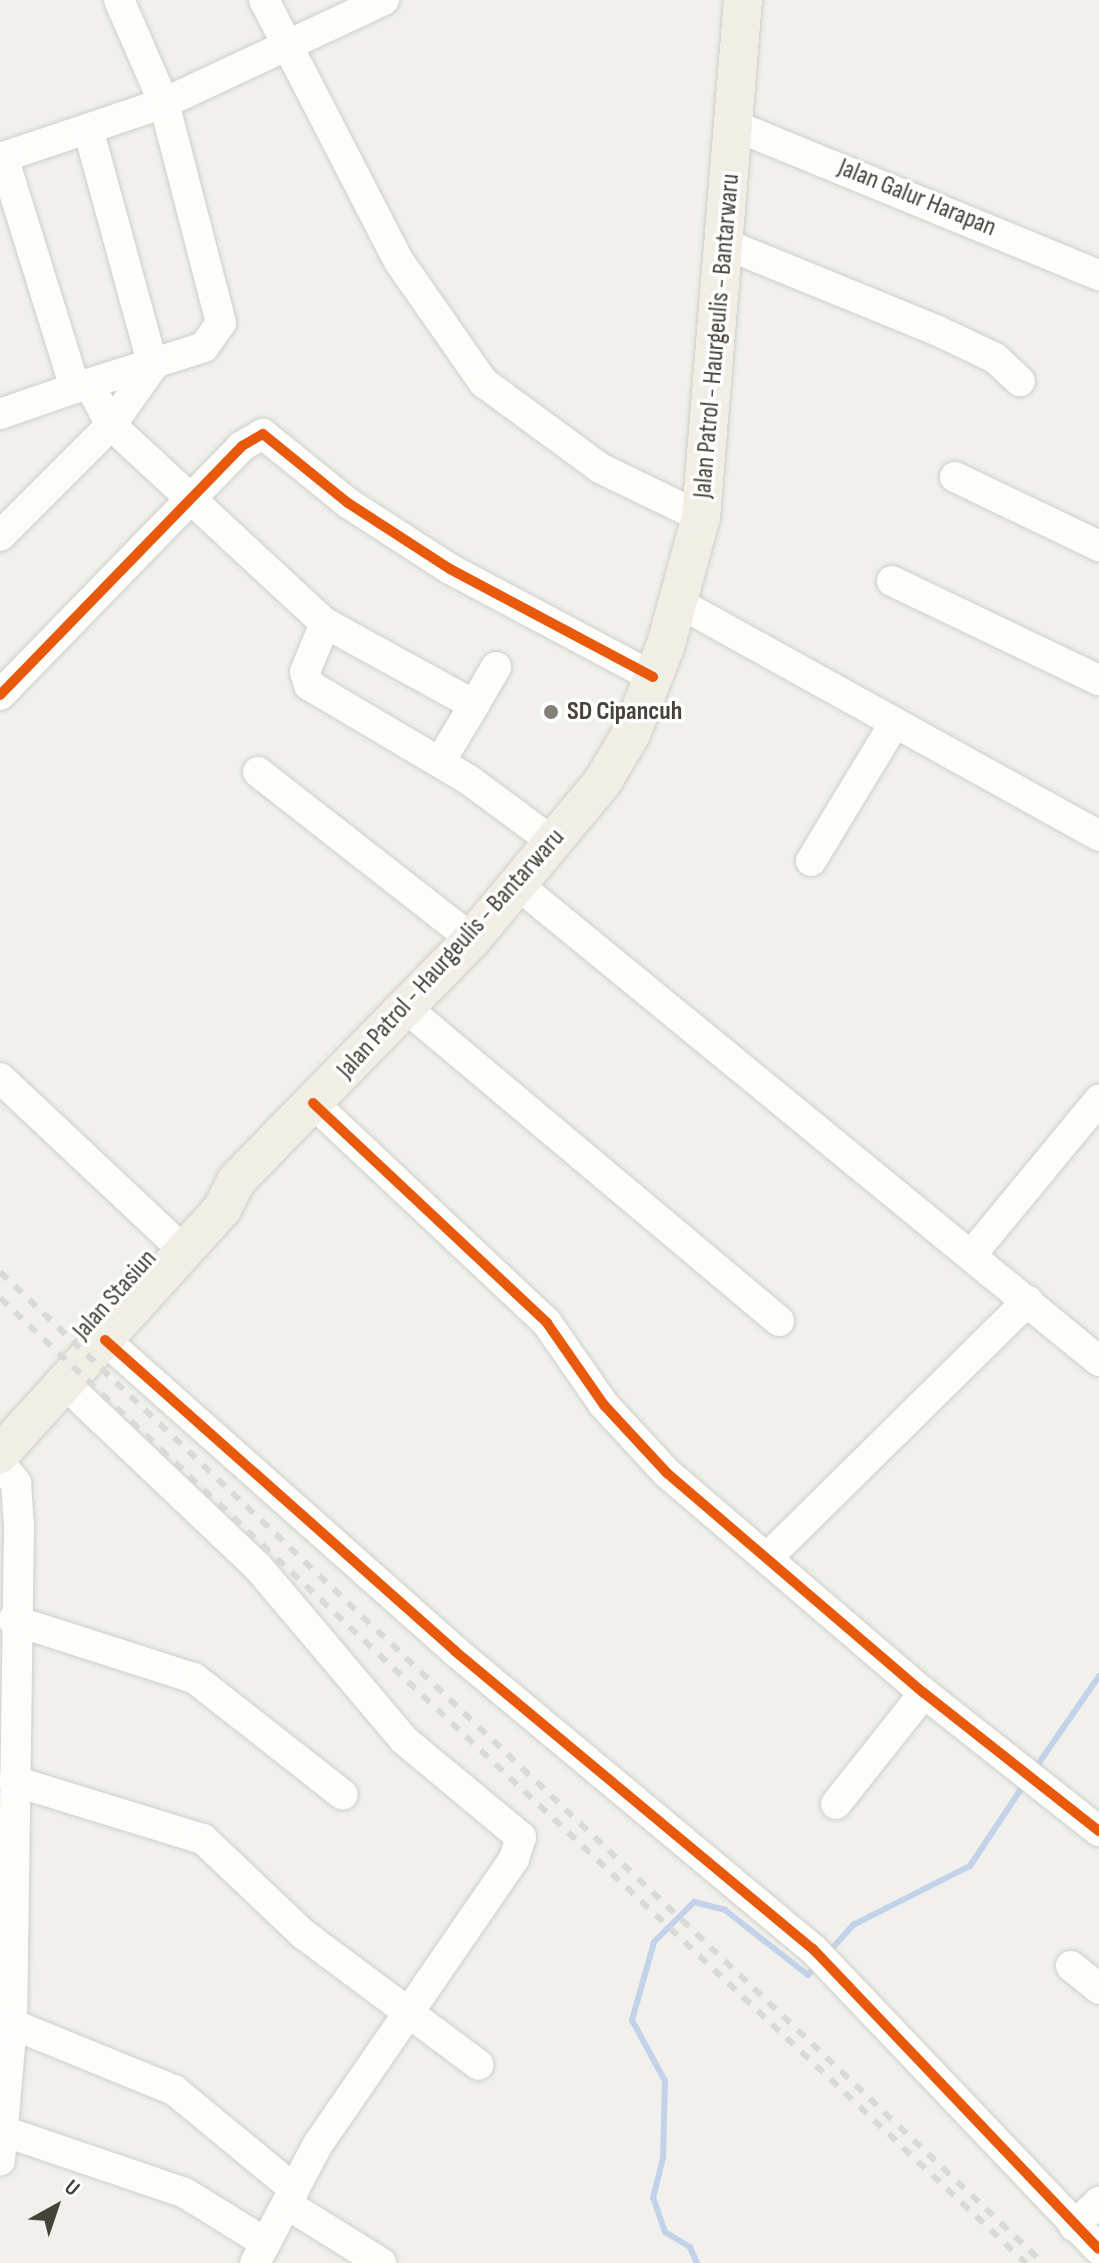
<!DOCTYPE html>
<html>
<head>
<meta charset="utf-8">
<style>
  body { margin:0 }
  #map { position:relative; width:1099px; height:2263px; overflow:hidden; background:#f1f0ec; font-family:"Sofia Sans Condensed",sans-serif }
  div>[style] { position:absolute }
  .stream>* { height:6px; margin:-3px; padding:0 3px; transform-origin:3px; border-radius:3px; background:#c2d3e9 }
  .roads { filter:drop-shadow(0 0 2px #cfcec9) drop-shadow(0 0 2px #cfcec9) }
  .minor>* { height:30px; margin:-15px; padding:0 15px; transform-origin:15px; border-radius:15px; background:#fdfdfc }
  .major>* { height:38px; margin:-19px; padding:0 19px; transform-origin:19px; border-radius:19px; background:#f0eee5 }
  .rail>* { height:6px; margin-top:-3px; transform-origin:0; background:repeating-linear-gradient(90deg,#d9d9d8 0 10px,transparent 0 20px) }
  .cycleway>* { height:10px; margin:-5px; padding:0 5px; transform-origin:5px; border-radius:5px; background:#e8590c }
  .dots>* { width:22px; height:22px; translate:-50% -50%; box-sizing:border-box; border:4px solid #fff; border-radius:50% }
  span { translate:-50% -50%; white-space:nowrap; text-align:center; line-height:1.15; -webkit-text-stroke:7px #fff; paint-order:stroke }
  .street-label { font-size:26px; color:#464339 }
  .poi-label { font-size:26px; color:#464339; font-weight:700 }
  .left { translate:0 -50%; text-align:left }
  .north { position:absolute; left:16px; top:2167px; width:80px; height:80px; -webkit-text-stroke:6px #fff; paint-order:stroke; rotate:40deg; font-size:22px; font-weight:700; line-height:32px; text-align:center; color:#464339 }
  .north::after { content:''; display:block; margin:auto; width:28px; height:36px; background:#464339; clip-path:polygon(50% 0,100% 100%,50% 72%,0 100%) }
</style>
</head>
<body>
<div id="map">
  <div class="stream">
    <div style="left:1034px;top:1770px;width:114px;rotate:-55.3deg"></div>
    <div style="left:828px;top:1953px;width:38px;rotate:-48deg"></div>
    <div style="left:853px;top:1925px;width:131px;rotate:-26.8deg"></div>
    <div style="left:970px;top:1866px;width:100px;rotate:-56.5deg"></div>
    <div style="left:697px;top:2263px;width:17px;rotate:-114deg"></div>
    <div style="left:690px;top:2247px;width:29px;rotate:-149deg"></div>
    <div style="left:665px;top:2232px;width:36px;rotate:-109deg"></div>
    <div style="left:653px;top:2198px;width:41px;rotate:-76deg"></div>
    <div style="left:663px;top:2158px;width:77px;rotate:-88.5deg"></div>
    <div style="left:665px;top:2081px;width:69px;rotate:-118.4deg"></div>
    <div style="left:632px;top:2020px;width:81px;rotate:-74.2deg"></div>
    <div style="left:654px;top:1942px;width:57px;rotate:-45deg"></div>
    <div style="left:694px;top:1902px;width:32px;rotate:14deg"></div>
    <div style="left:725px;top:1910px;width:105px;rotate:38.1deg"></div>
    <div style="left:808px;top:1975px;width:15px;rotate:-48deg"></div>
  </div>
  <div class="roads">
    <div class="minor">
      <div style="left:264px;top:0;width:292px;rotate:62.7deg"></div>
      <div style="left:398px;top:260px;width:149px;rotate:55.1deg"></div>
      <div style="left:483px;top:382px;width:145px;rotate:36.3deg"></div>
      <div style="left:600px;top:468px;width:112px;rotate:25.9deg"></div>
      <div style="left:733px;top:125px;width:396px;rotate:22.3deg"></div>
      <div style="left:0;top:158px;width:173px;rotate:-18.5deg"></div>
      <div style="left:164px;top:103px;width:243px;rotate:-25.1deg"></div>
      <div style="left:725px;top:244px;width:228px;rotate:22.2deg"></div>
      <div style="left:936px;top:330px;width:65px;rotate:25.4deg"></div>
      <div style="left:995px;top:358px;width:34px;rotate:43deg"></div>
      <div style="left:89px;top:384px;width:47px;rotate:61.8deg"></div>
      <div style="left:111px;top:425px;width:292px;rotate:42.8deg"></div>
      <div style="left:325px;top:623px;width:53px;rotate:112.2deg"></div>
      <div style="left:305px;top:672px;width:14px;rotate:73deg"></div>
      <div style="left:309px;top:685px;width:186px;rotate:30.7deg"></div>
      <div style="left:469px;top:780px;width:106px;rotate:36.5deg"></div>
      <div style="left:75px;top:388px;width:135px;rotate:-17.6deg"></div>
      <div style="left:204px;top:347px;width:29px;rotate:-55deg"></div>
      <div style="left:221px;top:323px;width:227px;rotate:-104.5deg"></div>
      <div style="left:164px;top:103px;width:112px;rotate:-113.6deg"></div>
      <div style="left:0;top:414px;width:79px;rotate:-19.1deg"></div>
      <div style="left:75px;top:388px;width:242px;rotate:-107.3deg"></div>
      <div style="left:955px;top:477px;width:160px;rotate:25.6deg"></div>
      <div style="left:0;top:536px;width:157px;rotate:-45deg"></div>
      <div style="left:111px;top:425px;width:72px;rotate:-54.6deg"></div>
      <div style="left:153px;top:366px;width:246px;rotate:-105.3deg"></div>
      <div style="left:892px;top:581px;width:229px;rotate:25.6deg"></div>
      <div style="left:679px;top:603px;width:480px;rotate:29deg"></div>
      <div style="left:325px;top:623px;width:170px;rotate:28.8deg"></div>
      <div style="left:474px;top:705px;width:66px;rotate:120.8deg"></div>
      <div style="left:0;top:695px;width:347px;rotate:-45.8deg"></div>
      <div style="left:242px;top:446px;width:24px;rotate:-30deg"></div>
      <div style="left:263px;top:434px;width:109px;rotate:39.1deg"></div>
      <div style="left:348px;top:503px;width:121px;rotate:32.9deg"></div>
      <div style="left:450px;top:569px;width:230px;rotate:28deg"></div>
      <div style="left:474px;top:705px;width:44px;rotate:-59.9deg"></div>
      <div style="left:258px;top:772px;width:271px;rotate:38deg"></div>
      <div style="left:811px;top:861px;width:160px;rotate:-58.8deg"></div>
      <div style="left:518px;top:885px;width:751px;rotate:39.33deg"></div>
      <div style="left:406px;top:1008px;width:487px;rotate:40deg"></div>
      <div style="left:0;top:1078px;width:254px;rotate:43.2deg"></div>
      <div style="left:313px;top:1103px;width:321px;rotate:43.2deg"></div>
      <div style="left:547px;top:1323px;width:100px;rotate:55.2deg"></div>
      <div style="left:604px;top:1405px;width:93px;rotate:47.2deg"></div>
      <div style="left:667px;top:1473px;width:338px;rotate:40.6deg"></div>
      <div style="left:924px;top:1693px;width:223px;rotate:38.3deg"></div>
      <div style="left:972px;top:1254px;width:200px;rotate:-50.5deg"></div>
      <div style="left:105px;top:1340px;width:468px;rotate:41.6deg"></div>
      <div style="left:455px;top:1651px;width:466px;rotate:39.8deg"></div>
      <div style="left:813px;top:1949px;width:414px;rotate:46.4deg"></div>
      <div style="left:64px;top:1383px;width:267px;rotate:43.5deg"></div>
      <div style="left:258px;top:1567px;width:226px;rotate:49.8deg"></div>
      <div style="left:404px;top:1740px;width:152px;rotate:39.7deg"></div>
      <div style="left:521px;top:1837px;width:23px;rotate:108deg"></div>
      <div style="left:514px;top:1859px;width:346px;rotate:124.5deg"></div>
      <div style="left:318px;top:2144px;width:135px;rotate:117.9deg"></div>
      <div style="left:0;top:1463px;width:26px;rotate:51deg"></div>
      <div style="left:16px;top:1483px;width:43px;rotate:86deg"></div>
      <div style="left:19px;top:1526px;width:498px;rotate:90.8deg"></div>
      <div style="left:12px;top:2024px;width:137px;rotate:95deg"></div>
      <div style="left:768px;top:1557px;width:365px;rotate:-44.6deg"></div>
      <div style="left:13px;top:1620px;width:190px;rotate:17.8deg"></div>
      <div style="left:194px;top:1678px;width:189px;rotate:38.1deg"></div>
      <div style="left:14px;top:1781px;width:198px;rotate:17.1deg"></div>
      <div style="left:203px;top:1839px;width:138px;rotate:43.5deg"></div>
      <div style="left:303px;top:1934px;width:219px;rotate:36.7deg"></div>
      <div style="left:836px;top:1804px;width:142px;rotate:-51.6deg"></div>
      <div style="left:1071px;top:1966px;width:36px;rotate:39deg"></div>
      <div style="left:12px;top:2024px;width:175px;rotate:22.2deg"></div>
      <div style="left:174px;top:2090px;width:156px;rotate:39.5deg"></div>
      <div style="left:6px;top:2132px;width:189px;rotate:18.8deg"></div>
      <div style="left:185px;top:2193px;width:95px;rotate:31.7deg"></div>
      <div style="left:288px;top:2205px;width:110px;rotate:31.9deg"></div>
      <div style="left:1074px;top:2226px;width:35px;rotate:-44deg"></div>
    </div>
    <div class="major">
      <div style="left:0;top:1454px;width:331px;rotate:-47.8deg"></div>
      <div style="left:222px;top:1209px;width:31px;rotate:-63deg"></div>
      <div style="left:236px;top:1181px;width:338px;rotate:-45.7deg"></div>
      <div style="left:472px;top:939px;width:205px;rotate:-50.3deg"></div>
      <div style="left:603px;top:781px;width:55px;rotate:-59.2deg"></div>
      <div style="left:631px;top:734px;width:97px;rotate:-68.7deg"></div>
      <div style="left:666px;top:644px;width:132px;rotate:-74.6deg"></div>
      <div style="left:701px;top:517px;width:519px;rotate:-85.36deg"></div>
    </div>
  </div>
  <div class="rail">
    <div style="left:0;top:1272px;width:1439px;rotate:43.54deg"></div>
    <div style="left:0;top:1298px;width:1409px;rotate:43.25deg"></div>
  </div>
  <div class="cycleway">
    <div style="left:0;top:695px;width:347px;rotate:-45.8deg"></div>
    <div style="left:242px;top:446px;width:24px;rotate:-30deg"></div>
    <div style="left:263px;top:434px;width:109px;rotate:39.1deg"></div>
    <div style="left:348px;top:503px;width:121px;rotate:32.9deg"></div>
    <div style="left:450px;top:569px;width:230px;rotate:28deg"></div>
    <div style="left:313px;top:1103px;width:321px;rotate:43.2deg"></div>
    <div style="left:547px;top:1323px;width:100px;rotate:55.2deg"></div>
    <div style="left:604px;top:1405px;width:93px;rotate:47.2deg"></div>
    <div style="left:667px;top:1473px;width:338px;rotate:40.6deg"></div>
    <div style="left:924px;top:1693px;width:223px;rotate:38.3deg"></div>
    <div style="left:105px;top:1340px;width:468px;rotate:41.6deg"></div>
    <div style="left:455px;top:1651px;width:466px;rotate:39.8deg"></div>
    <div style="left:813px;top:1949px;width:414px;rotate:46.4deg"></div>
  </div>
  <div class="dots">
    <div style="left:551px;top:712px;background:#828078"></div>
  </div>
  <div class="street-label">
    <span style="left:917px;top:198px;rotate:22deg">Jalan Galur Harapan</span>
    <span style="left:717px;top:336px;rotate:-85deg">Jalan Patrol - Haurgeulis - Bantarwaru</span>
    <span style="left:451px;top:954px;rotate:-48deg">Jalan Patrol - Haurgeulis - Bantarwaru</span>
    <span style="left:115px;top:1295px;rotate:-48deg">Jalan Stasiun</span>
  </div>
  <div class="poi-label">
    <span class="left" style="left:567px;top:712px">SD Cipancuh</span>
  </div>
  <div class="north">U</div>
</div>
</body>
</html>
